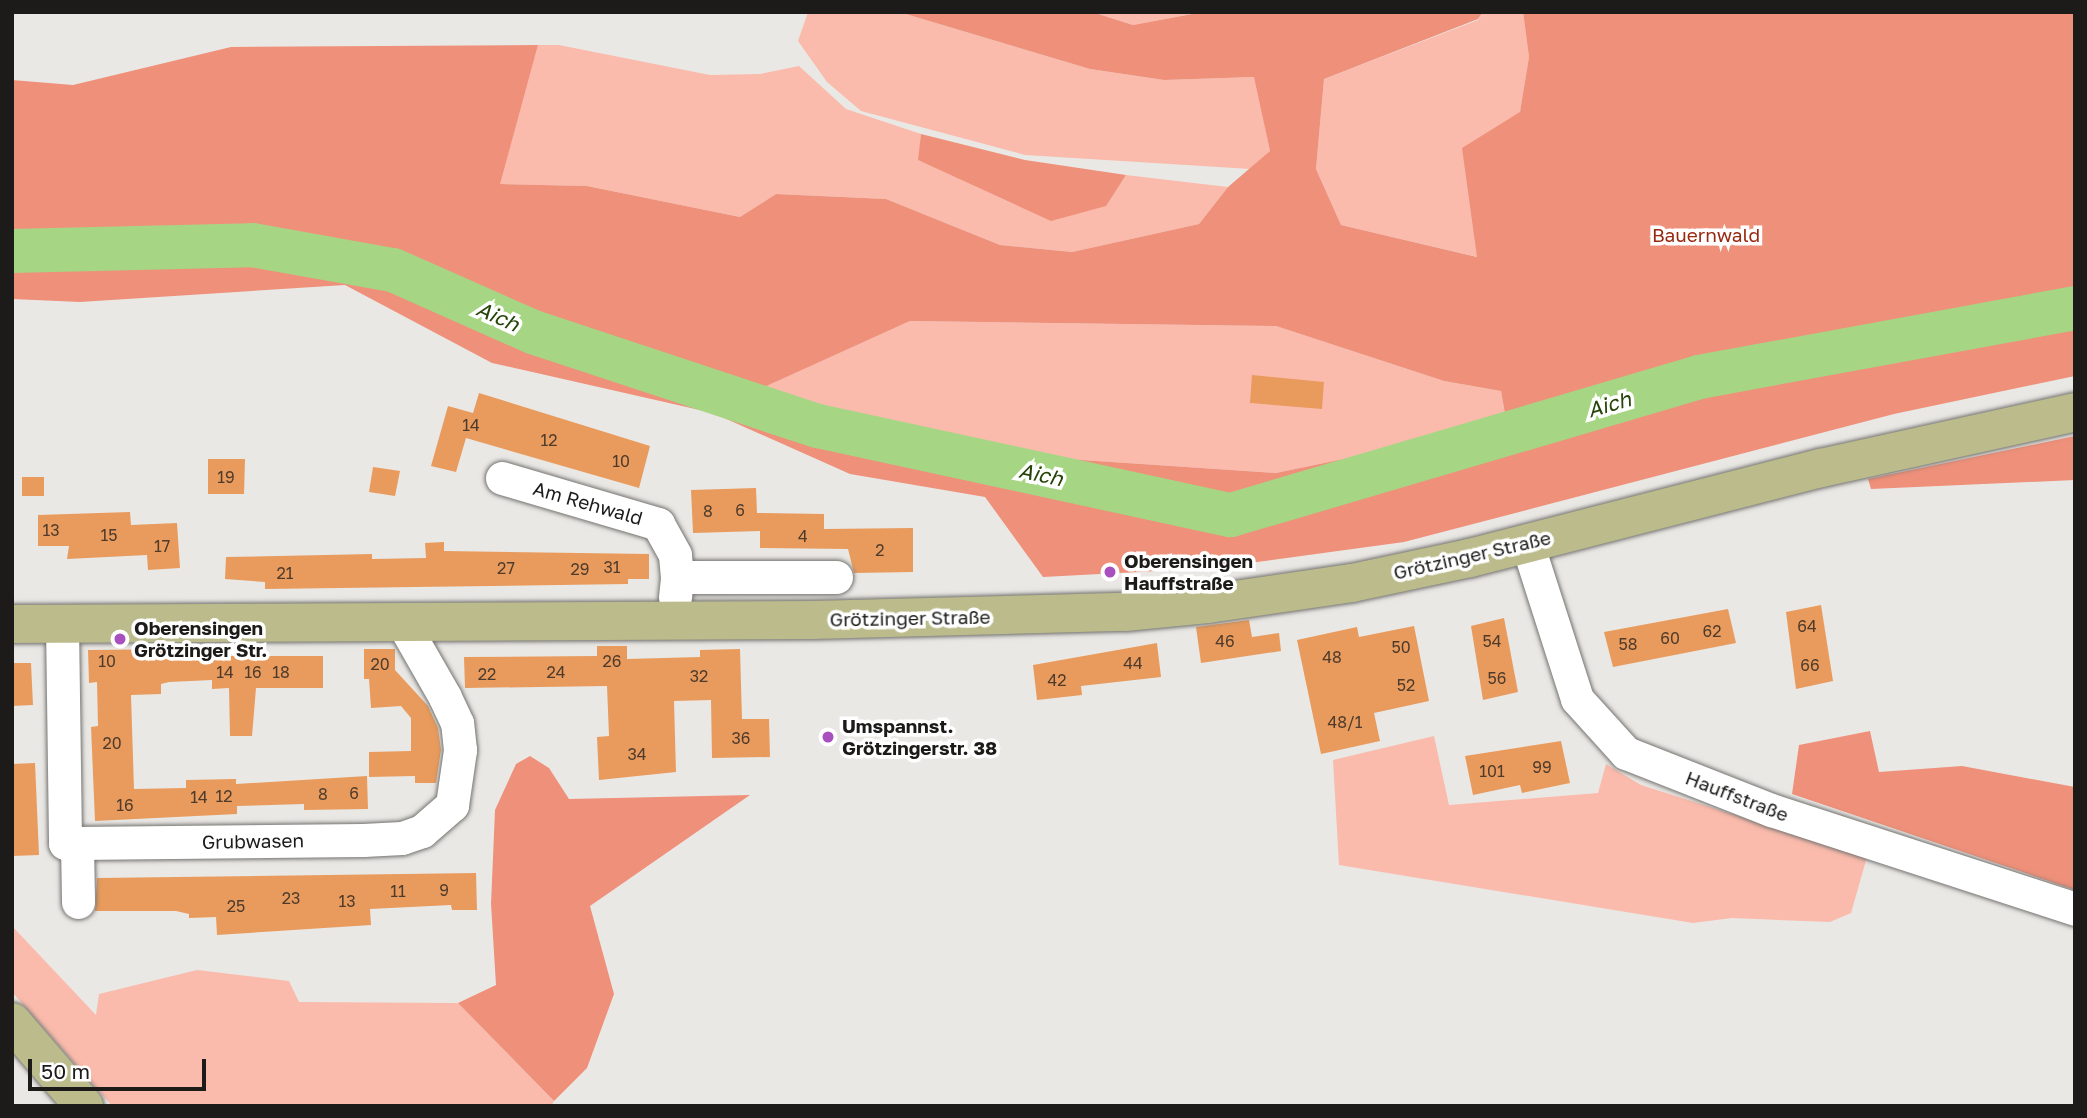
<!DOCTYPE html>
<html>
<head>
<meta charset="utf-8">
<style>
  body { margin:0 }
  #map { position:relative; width:2087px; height:1118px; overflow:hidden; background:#eae8e5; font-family:"Golos Text",sans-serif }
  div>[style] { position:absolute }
  .green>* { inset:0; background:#fabbac }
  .forest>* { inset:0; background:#ef907a }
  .river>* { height:44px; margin:-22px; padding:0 22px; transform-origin:22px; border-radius:22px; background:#a6d684 }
  .building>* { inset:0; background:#e89b5d }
  .roads { filter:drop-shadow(0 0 2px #747370) drop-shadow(0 0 2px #747370) }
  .minor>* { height:33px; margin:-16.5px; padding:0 16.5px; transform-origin:16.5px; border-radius:16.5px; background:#fff }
  .major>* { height:38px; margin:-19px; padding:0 19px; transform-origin:19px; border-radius:19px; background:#bbbb8b }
  .dots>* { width:19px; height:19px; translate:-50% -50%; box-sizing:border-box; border:4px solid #fff; border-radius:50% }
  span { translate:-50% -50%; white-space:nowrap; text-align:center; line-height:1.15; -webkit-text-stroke:7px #fff; paint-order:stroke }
  .number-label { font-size:16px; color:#4f3b2b }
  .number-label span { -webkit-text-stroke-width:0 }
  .park-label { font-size:19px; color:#982910 }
  .street-label { font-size:19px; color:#1c1b1a }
  .poi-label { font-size:19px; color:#1c1b1a; font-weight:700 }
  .left { translate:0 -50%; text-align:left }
  .water-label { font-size:21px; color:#274409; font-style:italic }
  .frame { position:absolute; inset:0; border:14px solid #1c1b1a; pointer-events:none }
  .scale { position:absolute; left:28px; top:1059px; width:178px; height:32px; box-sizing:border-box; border:4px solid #1c1b1a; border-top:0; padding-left:9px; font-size:21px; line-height:24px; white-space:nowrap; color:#1c1b1a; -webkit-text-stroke:5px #fff; paint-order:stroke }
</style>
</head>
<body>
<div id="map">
  <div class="green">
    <div style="clip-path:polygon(808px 12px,899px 12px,1090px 69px,1164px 80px,1255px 77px,1270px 151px,1250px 169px,1025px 155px,861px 111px,827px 82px,798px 41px)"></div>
    <div style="clip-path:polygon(1092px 12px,1203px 12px,1133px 25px)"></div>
    <div style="clip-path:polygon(1483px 12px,1523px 12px,1529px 57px,1520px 112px,1474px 233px,1478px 257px,1341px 225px,1316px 169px,1324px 79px,1478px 20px)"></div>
    <div style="clip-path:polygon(538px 45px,559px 45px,710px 75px,760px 74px,799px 66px,846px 109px,921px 134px,919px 161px,1105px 206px,1126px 175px,1228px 187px,1199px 224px,1072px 252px,1000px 245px,886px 199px,776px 194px,740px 217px,587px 186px,499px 184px)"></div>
    <div style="clip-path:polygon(910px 321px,1276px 326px,1444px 381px,1501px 391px,1507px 425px,1276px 473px,1022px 456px,748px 394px)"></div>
    <div style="clip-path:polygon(1434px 736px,1449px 805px,1598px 793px,1606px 764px,1641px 785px,1867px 857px,1851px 913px,1830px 922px,1732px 918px,1693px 923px,1339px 865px,1333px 760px)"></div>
    <div style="clip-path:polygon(12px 926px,96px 1015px,99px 994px,197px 970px,289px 981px,299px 1002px,458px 1003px,554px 1101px,551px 1106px,112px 1106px,12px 992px)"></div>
  </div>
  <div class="forest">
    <div style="clip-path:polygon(evenodd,899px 12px,1092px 12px,1133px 25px,1203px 12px,1483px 12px,1478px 19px,1324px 79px,1316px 169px,1341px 225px,1477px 257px,1462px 148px,1520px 112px,1529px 57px,1523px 12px,2075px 12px,2075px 376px,1894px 414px,1404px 542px,1213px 568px,1043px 577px,985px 497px,850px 474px,713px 413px,492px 363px,345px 285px,80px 302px,12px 299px,12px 80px,73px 85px,231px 47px,538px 45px,500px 184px,587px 186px,740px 217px,776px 194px,886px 199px,1000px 245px,1072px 252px,1199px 224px,1228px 187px,1270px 151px,1254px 77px,1164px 80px,1090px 69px,899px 12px,910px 321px,1276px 326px,1444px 381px,1501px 391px,1507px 425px,1276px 473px,1022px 456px,749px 394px,910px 321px)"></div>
    <div style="clip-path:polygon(921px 134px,1025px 160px,1126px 175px,1106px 206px,1051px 221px,918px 160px)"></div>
    <div style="clip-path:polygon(2075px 436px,2075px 480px,1871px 489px,1868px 479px)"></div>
    <div style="clip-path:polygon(1870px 731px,1879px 772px,1962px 766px,2075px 787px,2075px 890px,1792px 794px,1799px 745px)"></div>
    <div style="clip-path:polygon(530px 756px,549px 768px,569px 799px,750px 795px,590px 906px,614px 994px,587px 1068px,554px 1101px,458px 1003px,496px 985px,491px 904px,495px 810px,516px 764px)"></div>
  </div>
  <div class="river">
    <div style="left:12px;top:251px;width:240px;rotate:-1.4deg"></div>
    <div style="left:252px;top:245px;width:143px;rotate:10.1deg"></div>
    <div style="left:393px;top:270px;width:153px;rotate:23.9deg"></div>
    <div style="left:533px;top:332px;width:300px;rotate:18.3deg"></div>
    <div style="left:818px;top:426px;width:422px;rotate:12.2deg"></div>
    <div style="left:1231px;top:515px;width:488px;rotate:-16.4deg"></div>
    <div style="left:1699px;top:377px;width:382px;rotate:-10.4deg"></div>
  </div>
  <div class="building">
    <div style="clip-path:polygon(1252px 375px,1324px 382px,1322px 409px,1250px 403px)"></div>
    <div style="clip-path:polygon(479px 393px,650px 446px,639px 488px,466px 438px,456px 472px,431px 466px,448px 406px,473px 413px)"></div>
    <div style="clip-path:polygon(208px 459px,245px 459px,244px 494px,208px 494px)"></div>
    <div style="clip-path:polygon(373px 467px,400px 471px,395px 496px,369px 492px)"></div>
    <div style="clip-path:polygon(22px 477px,44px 477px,44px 496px,22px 496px)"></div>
    <div style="clip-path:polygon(756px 488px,757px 513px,824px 514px,824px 529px,913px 528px,913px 572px,854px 573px,848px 549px,760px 548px,760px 531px,693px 533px,691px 490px)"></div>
    <div style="clip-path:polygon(130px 512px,131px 525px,177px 523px,180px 568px,148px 570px,147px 555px,67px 559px,69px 546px,38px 546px,38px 515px)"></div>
    <div style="clip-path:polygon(444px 542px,444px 551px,649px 554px,649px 579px,628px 579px,628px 584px,265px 589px,265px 582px,225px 579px,226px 557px,372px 554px,372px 559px,426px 558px,425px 543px)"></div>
    <div style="clip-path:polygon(1821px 605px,1833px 681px,1796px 689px,1786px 612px)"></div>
    <div style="clip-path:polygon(1728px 609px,1736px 643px,1613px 667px,1604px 632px)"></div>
    <div style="clip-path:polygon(1504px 618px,1518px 692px,1483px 700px,1471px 626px)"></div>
    <div style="clip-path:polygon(1249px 620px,1252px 637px,1279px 633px,1281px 651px,1201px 663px,1196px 627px)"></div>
    <div style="clip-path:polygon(1414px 626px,1429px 701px,1374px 713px,1380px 741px,1321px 754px,1297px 640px,1357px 627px,1359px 637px)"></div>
    <div style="clip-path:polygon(1157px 643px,1161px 677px,1081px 686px,1082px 695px,1037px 700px,1033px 665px)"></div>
    <div style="clip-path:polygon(597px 646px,627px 646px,627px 659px,700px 657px,700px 650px,740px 649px,742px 719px,769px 719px,770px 757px,712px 758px,711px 700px,674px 701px,676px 772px,599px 780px,597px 737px,609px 736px,607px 686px,465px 688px,464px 657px,597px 656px)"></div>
    <div style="clip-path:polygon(185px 649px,185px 656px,323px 656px,323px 688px,256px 688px,252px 736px,230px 736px,229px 688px,212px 689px,212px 680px,169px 682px,161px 684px,161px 694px,131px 695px,134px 789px,186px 788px,186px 780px,236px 779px,236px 784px,367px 776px,368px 809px,304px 810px,304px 804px,237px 806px,237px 814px,95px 821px,91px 727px,98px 726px,97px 682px,89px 683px,88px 650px)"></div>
    <div style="clip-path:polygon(364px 649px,395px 649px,395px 670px,428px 706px,438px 728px,441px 750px,436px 783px,415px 783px,415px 776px,369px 777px,369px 752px,411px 751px,411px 718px,401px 706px,371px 708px,369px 679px,364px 679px)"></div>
    <div style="clip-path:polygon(12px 663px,31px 663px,33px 705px,12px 706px)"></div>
    <div style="clip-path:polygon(1561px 741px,1570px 783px,1522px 793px,1520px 785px,1473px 795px,1465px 756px)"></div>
    <div style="clip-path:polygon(35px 763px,39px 855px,12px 856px,12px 764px)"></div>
    <div style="clip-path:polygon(476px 873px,477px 910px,452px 910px,451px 905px,370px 909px,371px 925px,217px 935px,216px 917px,189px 918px,189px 914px,176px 911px,95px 911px,97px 878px)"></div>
  </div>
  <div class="roads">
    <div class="minor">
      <div style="left:502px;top:478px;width:163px;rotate:16.4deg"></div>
      <div style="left:658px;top:524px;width:35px;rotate:61deg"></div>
      <div style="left:675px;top:555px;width:22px;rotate:85deg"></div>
      <div style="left:1527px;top:543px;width:164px;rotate:72.2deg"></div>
      <div style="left:1577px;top:699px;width:73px;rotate:47.8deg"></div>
      <div style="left:1626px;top:753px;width:156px;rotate:21.5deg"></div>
      <div style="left:1771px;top:810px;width:320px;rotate:18deg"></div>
      <div style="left:675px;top:597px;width:20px;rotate:-84deg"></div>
      <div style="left:677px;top:577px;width:159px"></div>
      <div style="left:62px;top:624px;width:219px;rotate:89.2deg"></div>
      <div style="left:65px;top:843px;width:12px"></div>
      <div style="left:77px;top:843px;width:286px;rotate:-0.6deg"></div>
      <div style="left:363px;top:840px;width:39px;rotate:-3deg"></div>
      <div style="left:402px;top:838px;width:21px;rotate:-19deg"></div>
      <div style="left:422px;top:831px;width:40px;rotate:-41deg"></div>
      <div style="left:452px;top:805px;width:56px;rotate:-81.7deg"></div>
      <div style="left:460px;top:750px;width:27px;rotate:-96deg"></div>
      <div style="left:457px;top:723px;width:29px;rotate:-115deg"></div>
      <div style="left:445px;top:697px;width:86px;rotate:-119.8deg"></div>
      <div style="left:77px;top:843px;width:59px;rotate:89deg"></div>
    </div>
    <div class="major">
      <div style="left:12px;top:624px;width:801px;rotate:-0.29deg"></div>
      <div style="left:813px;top:620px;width:312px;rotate:-1.5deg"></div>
      <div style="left:1125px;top:612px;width:83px;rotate:-5.5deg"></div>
      <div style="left:1208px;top:604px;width:146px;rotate:-8.3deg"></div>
      <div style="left:1352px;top:583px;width:121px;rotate:-12deg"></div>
      <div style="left:1470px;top:558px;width:362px;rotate:-14.4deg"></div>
      <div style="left:1821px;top:468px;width:260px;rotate:-12.4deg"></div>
      <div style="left:12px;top:1022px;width:111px;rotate:49.4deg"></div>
    </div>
  </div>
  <div class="dots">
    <div style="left:1110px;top:572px;background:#a850bd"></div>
    <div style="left:120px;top:639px;background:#a850bd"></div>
    <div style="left:828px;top:737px;background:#a850bd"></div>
  </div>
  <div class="number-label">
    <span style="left:471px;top:425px">14</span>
    <span style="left:549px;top:440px">12</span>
    <span style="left:621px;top:461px">10</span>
    <span style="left:226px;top:477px">19</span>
    <span style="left:740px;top:510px">6</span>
    <span style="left:708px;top:511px">8</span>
    <span style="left:51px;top:530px">13</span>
    <span style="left:109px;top:535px">15</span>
    <span style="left:803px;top:536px">4</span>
    <span style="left:162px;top:546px">17</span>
    <span style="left:880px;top:550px">2</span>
    <span style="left:612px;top:567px">31</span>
    <span style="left:506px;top:568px">27</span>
    <span style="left:580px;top:569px">29</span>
    <span style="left:285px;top:573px">21</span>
    <span style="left:1807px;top:626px">64</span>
    <span style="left:1712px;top:631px">62</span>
    <span style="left:1670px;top:638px">60</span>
    <span style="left:1225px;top:641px">46</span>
    <span style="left:1492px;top:641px">54</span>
    <span style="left:1628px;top:644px">58</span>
    <span style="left:1401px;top:647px">50</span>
    <span style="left:1332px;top:657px">48</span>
    <span style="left:107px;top:661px">10</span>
    <span style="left:612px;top:661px">26</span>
    <span style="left:1133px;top:663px">44</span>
    <span style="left:380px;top:664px">20</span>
    <span style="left:1810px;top:665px">66</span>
    <span style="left:225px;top:672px">14</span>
    <span style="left:253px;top:672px">16</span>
    <span style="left:281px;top:672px">18</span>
    <span style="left:556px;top:672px">24</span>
    <span style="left:487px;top:674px">22</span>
    <span style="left:699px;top:676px">32</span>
    <span style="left:1497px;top:678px">56</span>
    <span style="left:1057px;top:680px">42</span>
    <span style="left:1406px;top:685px">52</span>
    <span style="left:1345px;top:722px">48/1</span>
    <span style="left:741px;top:738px">36</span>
    <span style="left:112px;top:743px">20</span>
    <span style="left:637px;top:754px">34</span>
    <span style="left:1542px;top:767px">99</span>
    <span style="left:1492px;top:771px">101</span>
    <span style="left:354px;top:793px">6</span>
    <span style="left:323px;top:794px">8</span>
    <span style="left:224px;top:796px">12</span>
    <span style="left:199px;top:797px">14</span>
    <span style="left:125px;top:805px">16</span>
    <span style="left:444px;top:890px">9</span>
    <span style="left:398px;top:891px">11</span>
    <span style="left:291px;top:898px">23</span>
    <span style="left:347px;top:901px">13</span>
    <span style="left:236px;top:906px">25</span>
  </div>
  <div class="park-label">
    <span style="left:1706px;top:235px">Bauernwald</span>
  </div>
  <div class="street-label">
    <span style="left:588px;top:503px;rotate:16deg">Am Rehwald</span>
    <span style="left:1472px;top:555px;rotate:-13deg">Grötzinger Straße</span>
    <span style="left:910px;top:618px;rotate:-1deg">Grötzinger Straße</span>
    <span style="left:1737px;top:796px;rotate:21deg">Hauffstraße</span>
    <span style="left:253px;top:841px;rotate:-1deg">Grubwasen</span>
  </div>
  <div class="poi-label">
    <span class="left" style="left:1124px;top:572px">Oberensingen<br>Hauffstraße</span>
    <span class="left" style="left:134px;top:639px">Oberensingen<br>Grötzinger Str.</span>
    <span class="left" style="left:842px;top:737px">Umspannst.<br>Grötzingerstr. 38</span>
  </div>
  <div class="water-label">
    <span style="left:498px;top:316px;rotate:24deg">Aich</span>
    <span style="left:1609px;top:404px;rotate:-16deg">Aich</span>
    <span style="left:1041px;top:474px;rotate:12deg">Aich</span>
  </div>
  <div class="frame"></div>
  <div class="scale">50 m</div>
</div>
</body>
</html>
